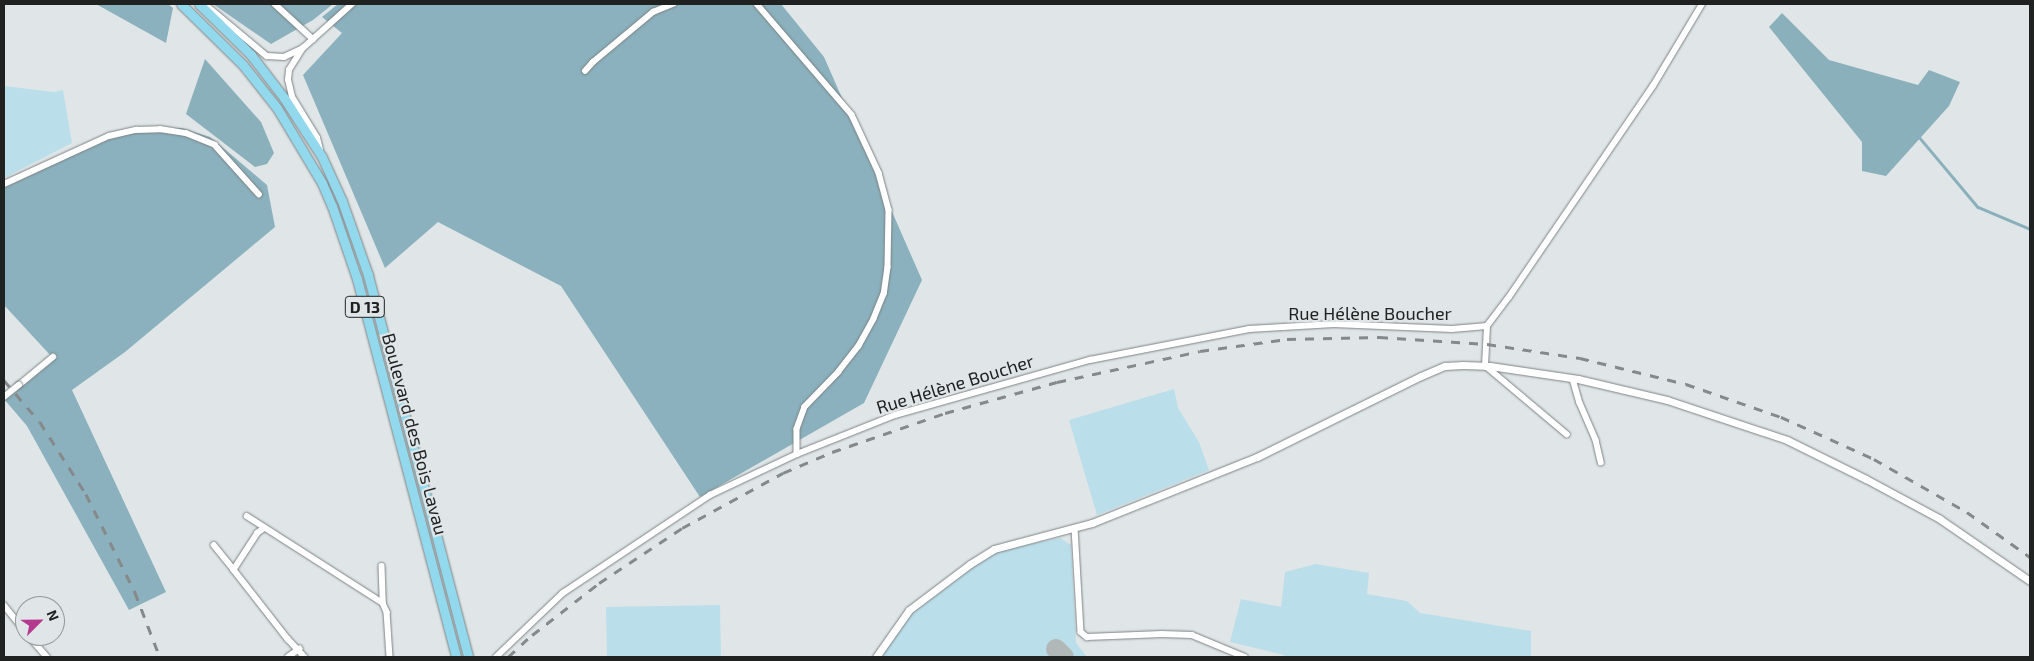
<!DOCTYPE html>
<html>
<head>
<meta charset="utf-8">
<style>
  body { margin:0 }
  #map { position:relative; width:2034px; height:661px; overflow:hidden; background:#e0e6e7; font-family:"Exo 2",sans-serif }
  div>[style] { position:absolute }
  .green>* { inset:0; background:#badeea }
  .forest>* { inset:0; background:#8ab1bd }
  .water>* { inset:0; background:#8ab0bc }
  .stream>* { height:2.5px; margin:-1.25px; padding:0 1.25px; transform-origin:1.25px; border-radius:1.25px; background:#8ab0bc }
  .taxiway>* { height:20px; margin:-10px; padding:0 10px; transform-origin:10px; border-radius:10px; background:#b2b8b8 }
  .roads { filter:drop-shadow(0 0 1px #7d8284) drop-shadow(0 0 1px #7d8284) }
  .minor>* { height:5.5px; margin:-2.75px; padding:0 2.75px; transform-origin:2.75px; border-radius:2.75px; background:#fff }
  .tertiary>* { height:7px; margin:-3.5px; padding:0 3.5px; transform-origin:3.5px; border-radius:3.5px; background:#fff }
  .primary>* { height:9px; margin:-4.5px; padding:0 4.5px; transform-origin:4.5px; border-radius:4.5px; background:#92d9ed }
  .rail>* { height:2.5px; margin-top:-1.25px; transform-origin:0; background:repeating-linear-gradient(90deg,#85898a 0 9px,transparent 0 18px) }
  .bridges { filter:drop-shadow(0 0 1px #7d8284) drop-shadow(0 0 1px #7d8284) }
  .minor-bridge>* { height:5.5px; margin:-2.75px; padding:0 2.75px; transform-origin:2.75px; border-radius:2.75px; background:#fff }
  span { translate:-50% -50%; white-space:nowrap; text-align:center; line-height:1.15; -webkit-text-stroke:4.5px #e0e6e7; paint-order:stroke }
  .shield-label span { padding:1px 4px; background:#e0e6e7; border:1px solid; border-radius:4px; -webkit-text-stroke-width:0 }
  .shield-label { font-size:16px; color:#202222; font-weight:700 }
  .street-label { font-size:18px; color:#202222 }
  .frame { position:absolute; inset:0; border:5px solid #202222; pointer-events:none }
  .north { position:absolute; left:15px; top:596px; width:50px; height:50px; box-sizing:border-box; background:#e0e6e7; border:1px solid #939898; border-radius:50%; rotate:67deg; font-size:14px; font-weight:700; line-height:20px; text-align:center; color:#202222 }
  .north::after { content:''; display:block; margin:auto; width:18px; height:22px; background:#b33a8f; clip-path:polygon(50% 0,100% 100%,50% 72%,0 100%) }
</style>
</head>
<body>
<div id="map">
  <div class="green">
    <div style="clip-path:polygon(4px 86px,54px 92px,63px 90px,72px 143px,4px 178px)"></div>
    <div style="clip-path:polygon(1174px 389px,1178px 408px,1199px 442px,1209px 470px,1097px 515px,1069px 420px)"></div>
    <div style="clip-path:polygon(1060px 538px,1071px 545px,1076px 643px,1087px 657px,882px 657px,908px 617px,988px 556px,1011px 548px)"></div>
    <div style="clip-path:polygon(1316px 564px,1369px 573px,1367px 594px,1407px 601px,1420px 613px,1531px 631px,1531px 657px,1284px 657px,1284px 655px,1230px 642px,1241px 599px,1281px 607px,1285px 572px)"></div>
    <div style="clip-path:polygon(720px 605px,721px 657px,607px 657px,606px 607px)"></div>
  </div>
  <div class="forest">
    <div style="clip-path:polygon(96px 4px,168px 4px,173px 8px,166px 43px)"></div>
    <div style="clip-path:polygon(213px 4px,333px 4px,313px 20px,271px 44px)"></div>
    <div style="clip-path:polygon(338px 4px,781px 4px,824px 57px,922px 280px,864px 403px,700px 497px,561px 286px,438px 222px,385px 268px,303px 75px,342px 33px,322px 17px)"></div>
    <div style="clip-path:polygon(159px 128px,182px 128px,210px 137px,234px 157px,267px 185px,275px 227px,125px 352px,72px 390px,166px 592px,129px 610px,27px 426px,4px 399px,4px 393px,51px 356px,4px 305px,4px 188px,79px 151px,131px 130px)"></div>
  </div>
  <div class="water">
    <div style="clip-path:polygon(1782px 13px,1829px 60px,1918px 85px,1929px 70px,1960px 82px,1949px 106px,1886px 176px,1862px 171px,1862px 142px,1769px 27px)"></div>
    <div style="clip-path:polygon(205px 59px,261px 122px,274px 153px,267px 164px,255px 167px,186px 114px)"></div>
  </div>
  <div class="stream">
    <div style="left:1920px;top:138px;width:90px;rotate:50deg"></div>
    <div style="left:1978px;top:207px;width:56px;rotate:22.9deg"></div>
  </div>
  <div class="taxiway">
    <div style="left:1056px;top:649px;width:11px;rotate:45deg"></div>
  </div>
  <div class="roads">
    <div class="minor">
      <div style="left:205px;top:4px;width:81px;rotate:40deg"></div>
      <div style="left:267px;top:56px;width:17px;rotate:3deg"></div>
      <div style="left:284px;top:57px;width:19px;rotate:-25deg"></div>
      <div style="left:275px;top:4px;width:52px;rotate:42.6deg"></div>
      <div style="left:757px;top:4px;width:146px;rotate:49.4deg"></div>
      <div style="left:852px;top:115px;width:64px;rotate:65deg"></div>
      <div style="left:879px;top:173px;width:38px;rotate:75deg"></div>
      <div style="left:889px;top:210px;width:57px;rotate:91deg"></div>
      <div style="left:888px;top:267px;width:27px;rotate:98deg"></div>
      <div style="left:884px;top:294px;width:27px;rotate:112deg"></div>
      <div style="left:874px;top:319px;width:31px;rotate:119deg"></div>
      <div style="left:859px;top:346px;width:33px;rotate:128deg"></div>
      <div style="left:839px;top:372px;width:49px;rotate:134.2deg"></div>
      <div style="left:805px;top:407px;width:23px;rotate:110deg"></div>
      <div style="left:797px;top:429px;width:25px;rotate:90deg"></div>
      <div style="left:585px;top:71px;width:12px;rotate:-48deg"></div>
      <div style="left:593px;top:62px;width:78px;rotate:-39.8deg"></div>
      <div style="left:653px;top:12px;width:22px;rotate:-22deg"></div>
      <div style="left:320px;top:150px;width:12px;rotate:-104deg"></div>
      <div style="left:317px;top:138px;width:48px;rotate:-121.4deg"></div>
      <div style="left:292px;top:97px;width:17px;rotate:-103deg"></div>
      <div style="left:288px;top:80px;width:10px;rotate:-84deg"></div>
      <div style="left:289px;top:70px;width:26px;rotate:-58deg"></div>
      <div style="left:303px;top:48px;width:66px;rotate:-41.9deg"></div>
      <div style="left:4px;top:184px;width:115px;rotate:-24.6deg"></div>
      <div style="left:109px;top:136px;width:28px;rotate:-13deg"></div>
      <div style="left:136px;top:130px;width:24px;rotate:-2deg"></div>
      <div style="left:160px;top:129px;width:26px;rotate:9deg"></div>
      <div style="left:186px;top:133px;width:31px;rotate:22deg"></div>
      <div style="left:215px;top:145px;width:66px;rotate:48.1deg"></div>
      <div style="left:1573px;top:379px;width:25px;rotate:74deg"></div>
      <div style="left:1580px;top:403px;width:40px;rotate:66.6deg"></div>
      <div style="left:1596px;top:440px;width:23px;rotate:77deg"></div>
      <div style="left:19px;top:385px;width:44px;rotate:-39.5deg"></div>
      <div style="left:1567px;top:435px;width:107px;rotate:-139.9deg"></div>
      <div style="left:1485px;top:366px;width:40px;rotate:-87.1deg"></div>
      <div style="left:1487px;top:326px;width:36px;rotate:-53deg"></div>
      <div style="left:1509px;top:297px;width:255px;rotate:-55.7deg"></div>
      <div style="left:1653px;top:86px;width:96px;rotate:-59.1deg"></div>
      <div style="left:247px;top:516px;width:161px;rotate:32.6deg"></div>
      <div style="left:265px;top:528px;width:9px;rotate:144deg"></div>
      <div style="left:258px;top:533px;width:44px;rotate:123deg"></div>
      <div style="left:234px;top:570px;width:88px;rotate:52deg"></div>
      <div style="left:288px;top:639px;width:25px;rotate:47deg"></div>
      <div style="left:1075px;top:528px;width:104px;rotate:86.7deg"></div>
      <div style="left:1081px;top:632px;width:8px;rotate:40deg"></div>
      <div style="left:1087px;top:637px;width:75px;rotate:-2.3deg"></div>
      <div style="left:1162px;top:634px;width:30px;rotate:2deg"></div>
      <div style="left:1192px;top:635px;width:57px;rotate:22.5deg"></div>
      <div style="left:214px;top:545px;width:32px;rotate:51deg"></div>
      <div style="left:382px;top:566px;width:37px;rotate:88deg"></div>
      <div style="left:383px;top:603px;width:10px;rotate:66deg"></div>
      <div style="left:387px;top:612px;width:45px;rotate:86.2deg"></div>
      <div style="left:4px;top:605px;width:33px;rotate:51deg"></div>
      <div style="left:29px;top:636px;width:28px;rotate:49deg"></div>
      <div style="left:288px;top:657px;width:14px;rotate:-36deg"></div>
      <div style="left:496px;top:657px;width:93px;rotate:-43.7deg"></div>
      <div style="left:563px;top:593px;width:177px;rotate:-33.7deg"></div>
      <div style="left:710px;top:495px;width:96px;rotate:-25.2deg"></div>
      <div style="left:797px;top:454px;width:105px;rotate:-21.7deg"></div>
      <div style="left:895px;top:415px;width:203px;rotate:-15.8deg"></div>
      <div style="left:1090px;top:360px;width:162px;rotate:-11deg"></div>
      <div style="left:1249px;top:329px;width:85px;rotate:-3.4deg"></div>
      <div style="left:1334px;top:324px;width:118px;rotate:2.4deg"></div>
      <div style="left:1452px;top:329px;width:35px;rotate:-5deg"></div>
    </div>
    <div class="tertiary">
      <div style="left:876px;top:657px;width:57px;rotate:-54.9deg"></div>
      <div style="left:909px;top:610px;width:76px;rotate:-37deg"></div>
      <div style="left:970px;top:564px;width:28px;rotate:-32deg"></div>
      <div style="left:994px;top:549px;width:101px;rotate:-14.9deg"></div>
      <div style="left:1092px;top:523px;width:178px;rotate:-21.8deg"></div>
      <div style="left:1257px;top:457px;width:183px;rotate:-26.3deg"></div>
      <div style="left:1421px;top:376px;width:26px;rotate:-23deg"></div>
      <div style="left:1445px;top:366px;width:18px;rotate:-3deg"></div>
      <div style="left:1463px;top:365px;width:27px;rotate:2deg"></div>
      <div style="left:1490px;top:366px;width:89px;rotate:8.4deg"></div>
      <div style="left:1578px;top:379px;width:91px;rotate:13.3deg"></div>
      <div style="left:1667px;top:400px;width:126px;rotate:18.4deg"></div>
      <div style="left:1787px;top:440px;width:88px;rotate:26.3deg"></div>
      <div style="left:1866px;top:479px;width:84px;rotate:28.4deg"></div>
      <div style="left:1940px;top:519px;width:109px;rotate:34.6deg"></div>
    </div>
    <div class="primary">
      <div style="left:181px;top:4px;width:87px;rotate:44.5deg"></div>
      <div style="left:243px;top:65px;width:55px;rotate:51.7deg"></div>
      <div style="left:277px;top:108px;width:87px;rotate:59deg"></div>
      <div style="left:322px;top:183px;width:25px;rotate:67deg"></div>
      <div style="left:332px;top:206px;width:77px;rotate:71.1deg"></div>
      <div style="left:357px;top:279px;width:391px;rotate:75.3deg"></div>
      <div style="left:199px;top:4px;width:73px;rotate:44.4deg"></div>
      <div style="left:251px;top:55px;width:54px;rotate:52.5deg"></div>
      <div style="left:284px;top:98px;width:70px;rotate:57.2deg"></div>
      <div style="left:322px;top:157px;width:48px;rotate:65.6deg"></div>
      <div style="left:342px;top:201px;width:78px;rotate:70.6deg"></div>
      <div style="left:368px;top:275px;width:395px;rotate:75.3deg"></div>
    </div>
  </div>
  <div class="rail">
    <div style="left:4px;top:380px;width:55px;rotate:49.4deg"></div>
    <div style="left:40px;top:422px;width:85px;rotate:57.4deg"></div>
    <div style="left:86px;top:494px;width:110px;rotate:63.4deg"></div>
    <div style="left:135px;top:592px;width:70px;rotate:69deg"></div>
    <div style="left:508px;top:657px;width:33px;rotate:-43deg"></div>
    <div style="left:532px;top:635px;width:85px;rotate:-37.8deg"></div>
    <div style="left:599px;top:583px;width:100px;rotate:-33.5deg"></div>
    <div style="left:682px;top:528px;width:115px;rotate:-28.6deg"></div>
    <div style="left:783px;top:473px;width:53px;rotate:-23.2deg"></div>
    <div style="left:832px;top:452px;width:120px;rotate:-19deg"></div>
    <div style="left:945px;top:413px;width:116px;rotate:-15.5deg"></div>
    <div style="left:1057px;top:382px;width:146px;rotate:-12.2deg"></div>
    <div style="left:1200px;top:351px;width:88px;rotate:-7.9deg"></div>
    <div style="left:1287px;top:339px;width:92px;rotate:-1.2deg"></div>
    <div style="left:1379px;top:337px;width:108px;rotate:3.7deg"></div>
    <div style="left:1487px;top:344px;width:94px;rotate:8.6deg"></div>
    <div style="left:1580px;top:358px;width:109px;rotate:13.8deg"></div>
    <div style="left:1686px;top:384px;width:101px;rotate:19.2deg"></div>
    <div style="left:1781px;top:417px;width:102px;rotate:24.3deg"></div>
    <div style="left:1874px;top:459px;width:107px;rotate:29.7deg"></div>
    <div style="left:1967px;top:512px;width:77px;rotate:35.5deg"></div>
  </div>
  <div class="bridges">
    <div class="minor-bridge">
      <div style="left:4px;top:397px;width:19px;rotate:-39deg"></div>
    </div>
  </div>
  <div class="shield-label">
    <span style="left:365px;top:307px">D 13</span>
  </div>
  <div class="street-label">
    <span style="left:1370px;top:313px">Rue Hélène Boucher</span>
    <span style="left:955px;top:384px;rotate:-17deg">Rue Hélène Boucher</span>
    <span style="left:415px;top:434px;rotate:75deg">Boulevard des Bois Lavau</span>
  </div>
  <div class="frame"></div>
  <div class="north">N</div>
</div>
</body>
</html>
